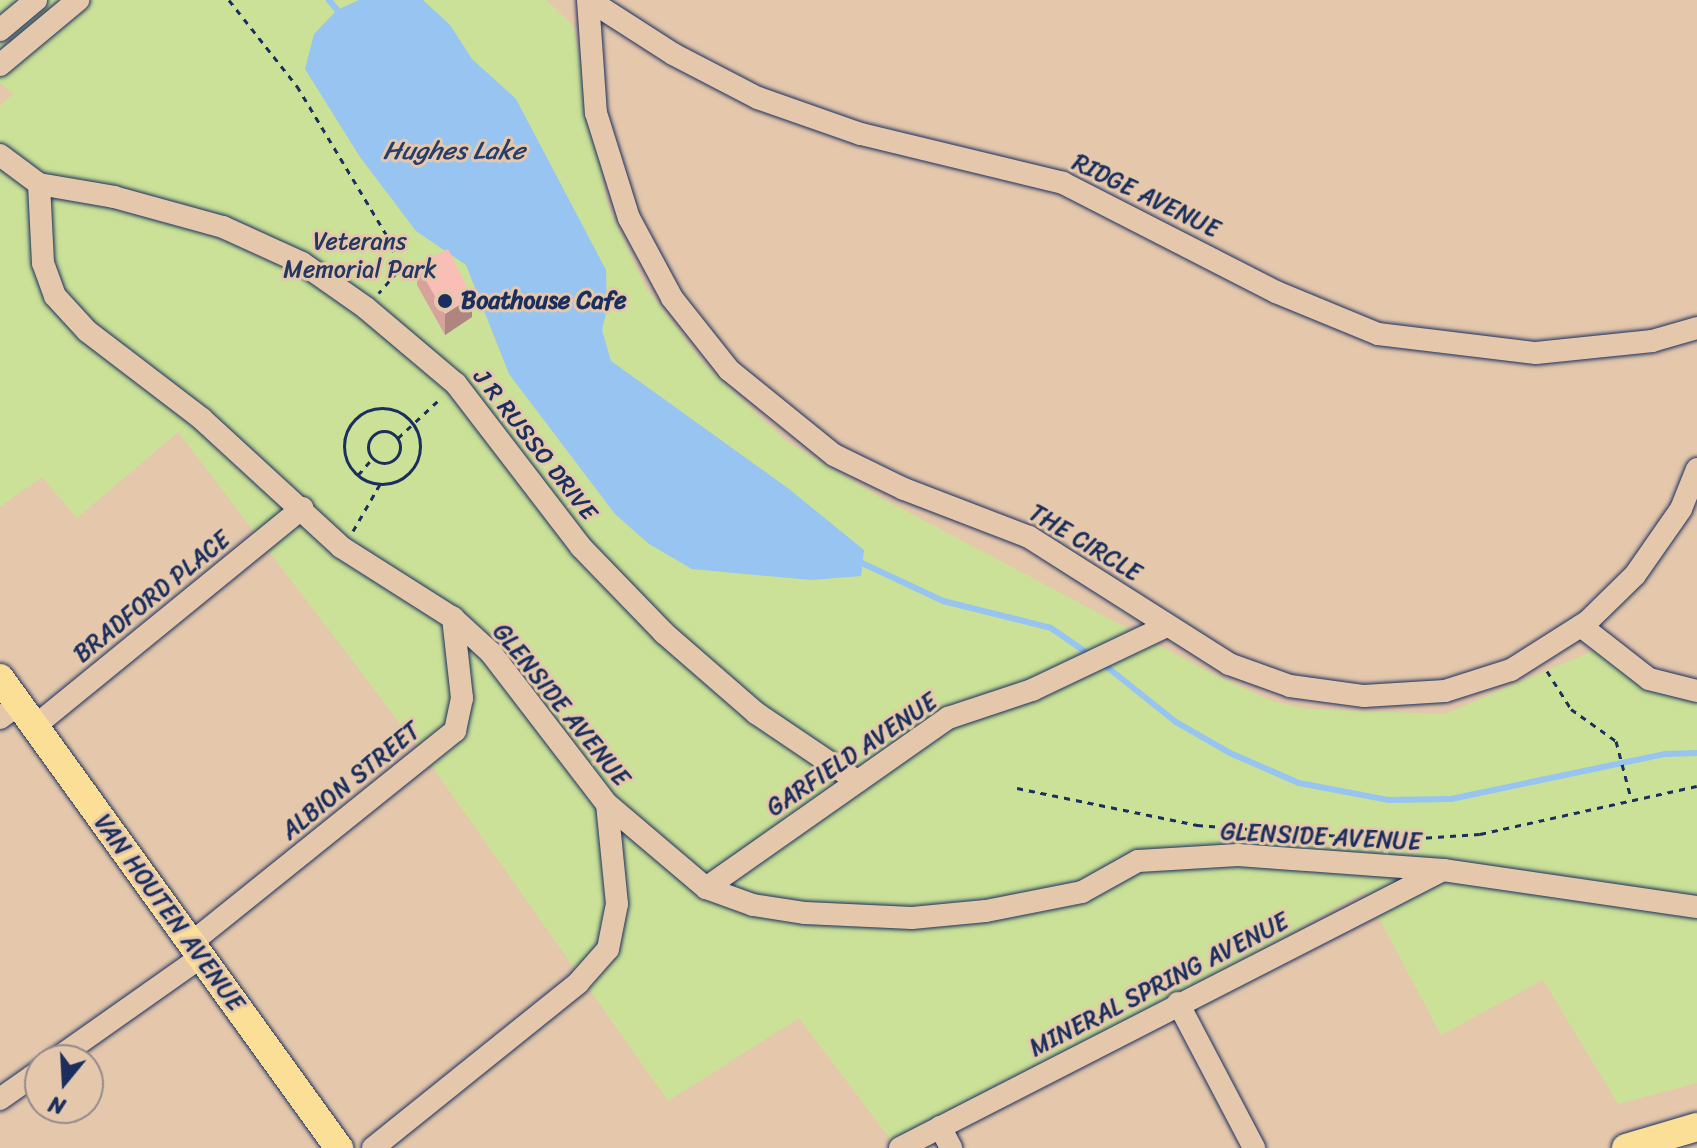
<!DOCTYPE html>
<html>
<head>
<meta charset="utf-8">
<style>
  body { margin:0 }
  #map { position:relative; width:1697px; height:1148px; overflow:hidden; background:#e5c8ac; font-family:Sriracha,sans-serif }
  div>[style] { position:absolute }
  .green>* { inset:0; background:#cae197 }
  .water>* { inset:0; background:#97c4f1 }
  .stream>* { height:6px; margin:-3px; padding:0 3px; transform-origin:3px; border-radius:3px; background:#97c4f1 }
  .path>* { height:3px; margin-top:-1.5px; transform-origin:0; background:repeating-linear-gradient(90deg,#1b2f5e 0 6px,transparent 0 12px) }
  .path>.ring { margin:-1.5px; padding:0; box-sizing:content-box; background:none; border:3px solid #1b2f5e; border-radius:50% }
  .roads { filter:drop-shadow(0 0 2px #1b2f5e) drop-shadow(0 0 2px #1b2f5e) }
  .minor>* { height:22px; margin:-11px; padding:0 11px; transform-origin:11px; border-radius:11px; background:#e5c8ac }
  .major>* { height:28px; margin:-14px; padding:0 14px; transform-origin:14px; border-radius:14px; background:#fbdf96 }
  .wall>* { inset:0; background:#d6a39c }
  .shaded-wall>* { inset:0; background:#ae857f }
  .building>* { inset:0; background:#f9beb5 }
  .dots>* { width:22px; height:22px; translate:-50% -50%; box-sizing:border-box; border:4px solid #e5c8ac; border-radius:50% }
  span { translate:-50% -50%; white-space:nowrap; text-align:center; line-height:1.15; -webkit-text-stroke:6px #e5c8ac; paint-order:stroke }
  .street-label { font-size:24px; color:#1b2f5e }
  .park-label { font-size:24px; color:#243861 }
  .poi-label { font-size:24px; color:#1b2f5e; font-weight:700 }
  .left { translate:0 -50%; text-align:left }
  .water-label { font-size:26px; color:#273e6d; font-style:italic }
  .north { position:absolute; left:24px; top:1044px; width:80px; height:80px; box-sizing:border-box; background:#e5c8ac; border:2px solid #948b8d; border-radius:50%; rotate:198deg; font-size:22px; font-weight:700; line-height:32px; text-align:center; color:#1b2f5e }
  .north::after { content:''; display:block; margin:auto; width:28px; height:36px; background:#1b2f5e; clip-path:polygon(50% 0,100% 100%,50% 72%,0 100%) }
</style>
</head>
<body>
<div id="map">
  <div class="green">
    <div style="clip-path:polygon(0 0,546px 0,573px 25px,607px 203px,645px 286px,705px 365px,786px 441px,878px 496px,1215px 675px,1272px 701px,1307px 709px,1445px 714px,1597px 649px,1660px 678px,1697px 679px,1697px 1083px,1618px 1104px,1543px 980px,1441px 1035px,1365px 892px,897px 1148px,799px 1018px,668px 1101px,421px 751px,178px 432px,77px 518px,42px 477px,0 507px,0 105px,13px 94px,0 83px)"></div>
  </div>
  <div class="water">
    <div style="clip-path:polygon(359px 0,423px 0,450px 25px,472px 59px,516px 99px,606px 270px,607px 309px,602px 330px,611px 361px,789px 489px,864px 550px,861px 576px,811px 580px,692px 569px,649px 544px,615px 514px,509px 374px,466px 265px,416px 231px,360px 157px,305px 69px,314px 34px,337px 10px)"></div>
  </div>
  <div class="stream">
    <div style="left:329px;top:0;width:13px;rotate:51deg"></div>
    <div style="left:862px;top:563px;width:89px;rotate:25.1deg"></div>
    <div style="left:943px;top:601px;width:111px;rotate:14deg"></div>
    <div style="left:1051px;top:628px;width:51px;rotate:34.6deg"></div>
    <div style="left:1102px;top:663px;width:95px;rotate:38.6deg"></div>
    <div style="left:1176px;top:722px;width:62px;rotate:29.9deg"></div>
    <div style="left:1230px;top:753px;width:75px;rotate:23.5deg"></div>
    <div style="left:1299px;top:783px;width:92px;rotate:10.7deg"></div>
    <div style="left:1389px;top:800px;width:62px;rotate:-0.9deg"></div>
    <div style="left:1451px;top:799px;width:219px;rotate:-11.9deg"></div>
    <div style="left:1665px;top:754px;width:32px;rotate:-2deg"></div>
  </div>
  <div class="path">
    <div style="left:229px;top:0;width:110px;rotate:51.7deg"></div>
    <div style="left:297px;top:86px;width:187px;rotate:59deg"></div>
    <div style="left:393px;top:246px;width:26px;rotate:81deg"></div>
    <div style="left:397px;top:272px;width:28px;rotate:131deg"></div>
    <div class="ring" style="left:344px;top:408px;width:73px;height:73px"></div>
    <div class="ring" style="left:368px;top:431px;width:29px;height:29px"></div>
    <div style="left:398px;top:438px;width:60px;rotate:-43deg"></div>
    <div style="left:358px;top:475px;width:21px;rotate:-49deg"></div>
    <div style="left:353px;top:531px;width:54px;rotate:-60.1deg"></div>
    <div style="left:1547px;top:671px;width:45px;rotate:57.7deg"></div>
    <div style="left:1571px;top:709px;width:55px;rotate:35.4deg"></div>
    <div style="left:1616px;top:741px;width:59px;rotate:75.3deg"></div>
    <div style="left:1017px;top:788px;width:184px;rotate:11.6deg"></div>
    <div style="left:1197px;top:825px;width:194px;rotate:4.4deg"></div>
    <div style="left:1390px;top:840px;width:90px;rotate:-3.8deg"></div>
    <div style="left:1480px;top:834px;width:222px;rotate:-12.5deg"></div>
  </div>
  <div class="roads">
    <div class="minor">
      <div style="left:588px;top:0;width:113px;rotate:86deg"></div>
      <div style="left:596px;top:113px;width:110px;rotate:72.6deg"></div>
      <div style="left:629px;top:218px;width:91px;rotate:61.7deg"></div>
      <div style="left:672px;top:298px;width:92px;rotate:51.6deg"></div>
      <div style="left:729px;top:370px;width:135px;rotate:39deg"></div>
      <div style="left:834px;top:455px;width:78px;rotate:25.9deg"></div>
      <div style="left:904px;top:489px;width:134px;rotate:21deg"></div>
      <div style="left:1029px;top:537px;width:237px;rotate:32.4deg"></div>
      <div style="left:1229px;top:664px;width:65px;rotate:19.8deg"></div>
      <div style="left:1290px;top:686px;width:75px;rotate:7.7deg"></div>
      <div style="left:1364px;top:696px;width:81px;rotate:-3.5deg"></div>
      <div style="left:1445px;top:691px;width:69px;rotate:-17.7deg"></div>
      <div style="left:1511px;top:670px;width:90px;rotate:-32.3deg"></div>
      <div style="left:1587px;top:622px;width:67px;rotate:-44.4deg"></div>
      <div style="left:1635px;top:575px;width:80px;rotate:-55.1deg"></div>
      <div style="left:1681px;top:509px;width:43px;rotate:-68.2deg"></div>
      <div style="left:589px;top:0;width:100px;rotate:32.7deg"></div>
      <div style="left:673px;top:54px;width:96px;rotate:27.4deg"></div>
      <div style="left:758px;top:98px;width:109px;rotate:19.3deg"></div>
      <div style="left:861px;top:134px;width:208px;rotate:13.6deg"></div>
      <div style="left:1063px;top:183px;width:239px;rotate:27.1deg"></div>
      <div style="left:1276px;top:292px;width:110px;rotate:22.4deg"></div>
      <div style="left:1378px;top:334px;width:159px;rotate:6.9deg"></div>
      <div style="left:1536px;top:353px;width:117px;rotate:-5.9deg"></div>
      <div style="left:1652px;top:341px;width:47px;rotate:-16.1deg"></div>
      <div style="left:0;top:30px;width:47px;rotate:-39.8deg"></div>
      <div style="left:0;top:65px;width:102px;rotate:-39.8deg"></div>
      <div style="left:0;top:155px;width:49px;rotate:36.6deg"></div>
      <div style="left:39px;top:184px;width:76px;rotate:9.8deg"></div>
      <div style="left:114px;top:197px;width:113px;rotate:15.4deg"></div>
      <div style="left:223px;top:227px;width:87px;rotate:24.5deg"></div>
      <div style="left:302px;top:263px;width:78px;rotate:35.1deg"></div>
      <div style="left:366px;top:308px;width:118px;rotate:40.2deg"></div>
      <div style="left:456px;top:384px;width:205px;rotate:52.5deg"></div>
      <div style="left:581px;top:547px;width:120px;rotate:46deg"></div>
      <div style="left:664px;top:633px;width:122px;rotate:41deg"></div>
      <div style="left:756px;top:713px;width:122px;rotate:34deg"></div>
      <div style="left:39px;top:184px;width:79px;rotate:87.1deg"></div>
      <div style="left:43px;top:263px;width:35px;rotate:70deg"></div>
      <div style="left:55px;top:296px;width:47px;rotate:47.6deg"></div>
      <div style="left:87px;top:331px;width:145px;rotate:37.4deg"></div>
      <div style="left:202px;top:419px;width:189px;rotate:42.6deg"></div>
      <div style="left:341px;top:547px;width:133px;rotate:32.4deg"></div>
      <div style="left:453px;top:618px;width:52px;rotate:42.6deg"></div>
      <div style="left:491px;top:653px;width:190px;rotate:52.5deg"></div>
      <div style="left:607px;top:804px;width:130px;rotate:40.3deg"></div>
      <div style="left:706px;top:888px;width:50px;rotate:19.9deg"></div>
      <div style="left:753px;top:905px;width:53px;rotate:8.7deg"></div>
      <div style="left:805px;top:913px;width:107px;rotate:2.7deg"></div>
      <div style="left:912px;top:918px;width:74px;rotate:-5.4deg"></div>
      <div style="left:986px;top:911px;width:98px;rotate:-11.2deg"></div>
      <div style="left:1082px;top:892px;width:64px;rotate:-29deg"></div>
      <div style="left:1138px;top:861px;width:100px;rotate:-3.4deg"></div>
      <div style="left:1238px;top:855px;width:206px;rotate:4.2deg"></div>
      <div style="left:1443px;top:870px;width:257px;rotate:8.3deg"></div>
      <div style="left:1581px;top:626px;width:86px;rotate:37.9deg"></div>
      <div style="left:1649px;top:679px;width:49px;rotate:14deg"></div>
      <div style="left:0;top:718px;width:24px;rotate:-36deg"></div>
      <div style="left:35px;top:726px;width:345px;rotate:-39.2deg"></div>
      <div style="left:706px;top:888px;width:296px;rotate:-35.1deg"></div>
      <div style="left:948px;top:718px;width:89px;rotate:-18.4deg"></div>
      <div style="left:1032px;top:690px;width:149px;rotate:-25.4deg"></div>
      <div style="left:191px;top:943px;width:339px;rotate:-38.8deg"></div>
      <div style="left:455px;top:731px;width:34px;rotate:-78deg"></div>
      <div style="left:462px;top:698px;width:81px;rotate:-96.4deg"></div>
      <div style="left:1178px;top:1003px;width:164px;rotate:62.3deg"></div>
      <div style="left:55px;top:1060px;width:179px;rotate:-35.2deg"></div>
      <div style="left:0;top:1099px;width:49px;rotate:-35deg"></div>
      <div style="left:940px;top:1127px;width:24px;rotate:62deg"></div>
      <div style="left:373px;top:1148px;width:263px;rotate:-38.8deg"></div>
      <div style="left:578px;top:983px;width:45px;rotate:-48.6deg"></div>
      <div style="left:608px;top:949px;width:46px;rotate:-78.7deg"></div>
      <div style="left:617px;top:904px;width:100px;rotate:-95.7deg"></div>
      <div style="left:900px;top:1148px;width:610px;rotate:-27.11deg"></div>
    </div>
    <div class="major">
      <div style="left:0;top:678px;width:580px;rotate:54.2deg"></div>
      <div style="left:1626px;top:1148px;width:74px;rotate:-16.5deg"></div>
    </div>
  </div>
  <div class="wall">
    <div style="clip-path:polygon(417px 265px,472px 317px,445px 335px,417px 285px)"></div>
  </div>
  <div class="shaded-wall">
    <div style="clip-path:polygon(472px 297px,472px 317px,445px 335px,445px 314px)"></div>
  </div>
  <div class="building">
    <div style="clip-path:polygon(448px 249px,472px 297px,445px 314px,417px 265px)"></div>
  </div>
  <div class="dots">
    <div style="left:445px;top:301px;background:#1b2f5e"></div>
  </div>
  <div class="street-label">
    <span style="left:1146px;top:196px;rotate:26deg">RIDGE AVENUE</span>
    <span style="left:535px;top:445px;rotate:52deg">J R RUSSO DRIVE</span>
    <span style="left:1085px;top:543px;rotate:31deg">THE CIRCLE</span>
    <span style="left:152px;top:597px;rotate:-39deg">BRADFORD PLACE</span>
    <span style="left:561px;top:705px;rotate:51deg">GLENSIDE AVENUE</span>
    <span style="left:852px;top:755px;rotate:-34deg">GARFIELD AVENUE</span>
    <span style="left:351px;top:781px;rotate:-39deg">ALBION STREET</span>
    <span style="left:1321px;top:837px;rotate:3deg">GLENSIDE AVENUE</span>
    <span style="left:169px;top:913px;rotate:54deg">VAN HOUTEN AVENUE</span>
    <span style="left:1159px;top:985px;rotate:-27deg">MINERAL SPRING AVENUE</span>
  </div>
  <div class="park-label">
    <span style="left:360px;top:256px">Veterans<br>Memorial Park</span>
  </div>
  <div class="poi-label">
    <span class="left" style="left:461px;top:301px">Boathouse Cafe</span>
  </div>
  <div class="water-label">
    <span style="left:454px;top:151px">Hughes Lake</span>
  </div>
  <div class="north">N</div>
</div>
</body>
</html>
